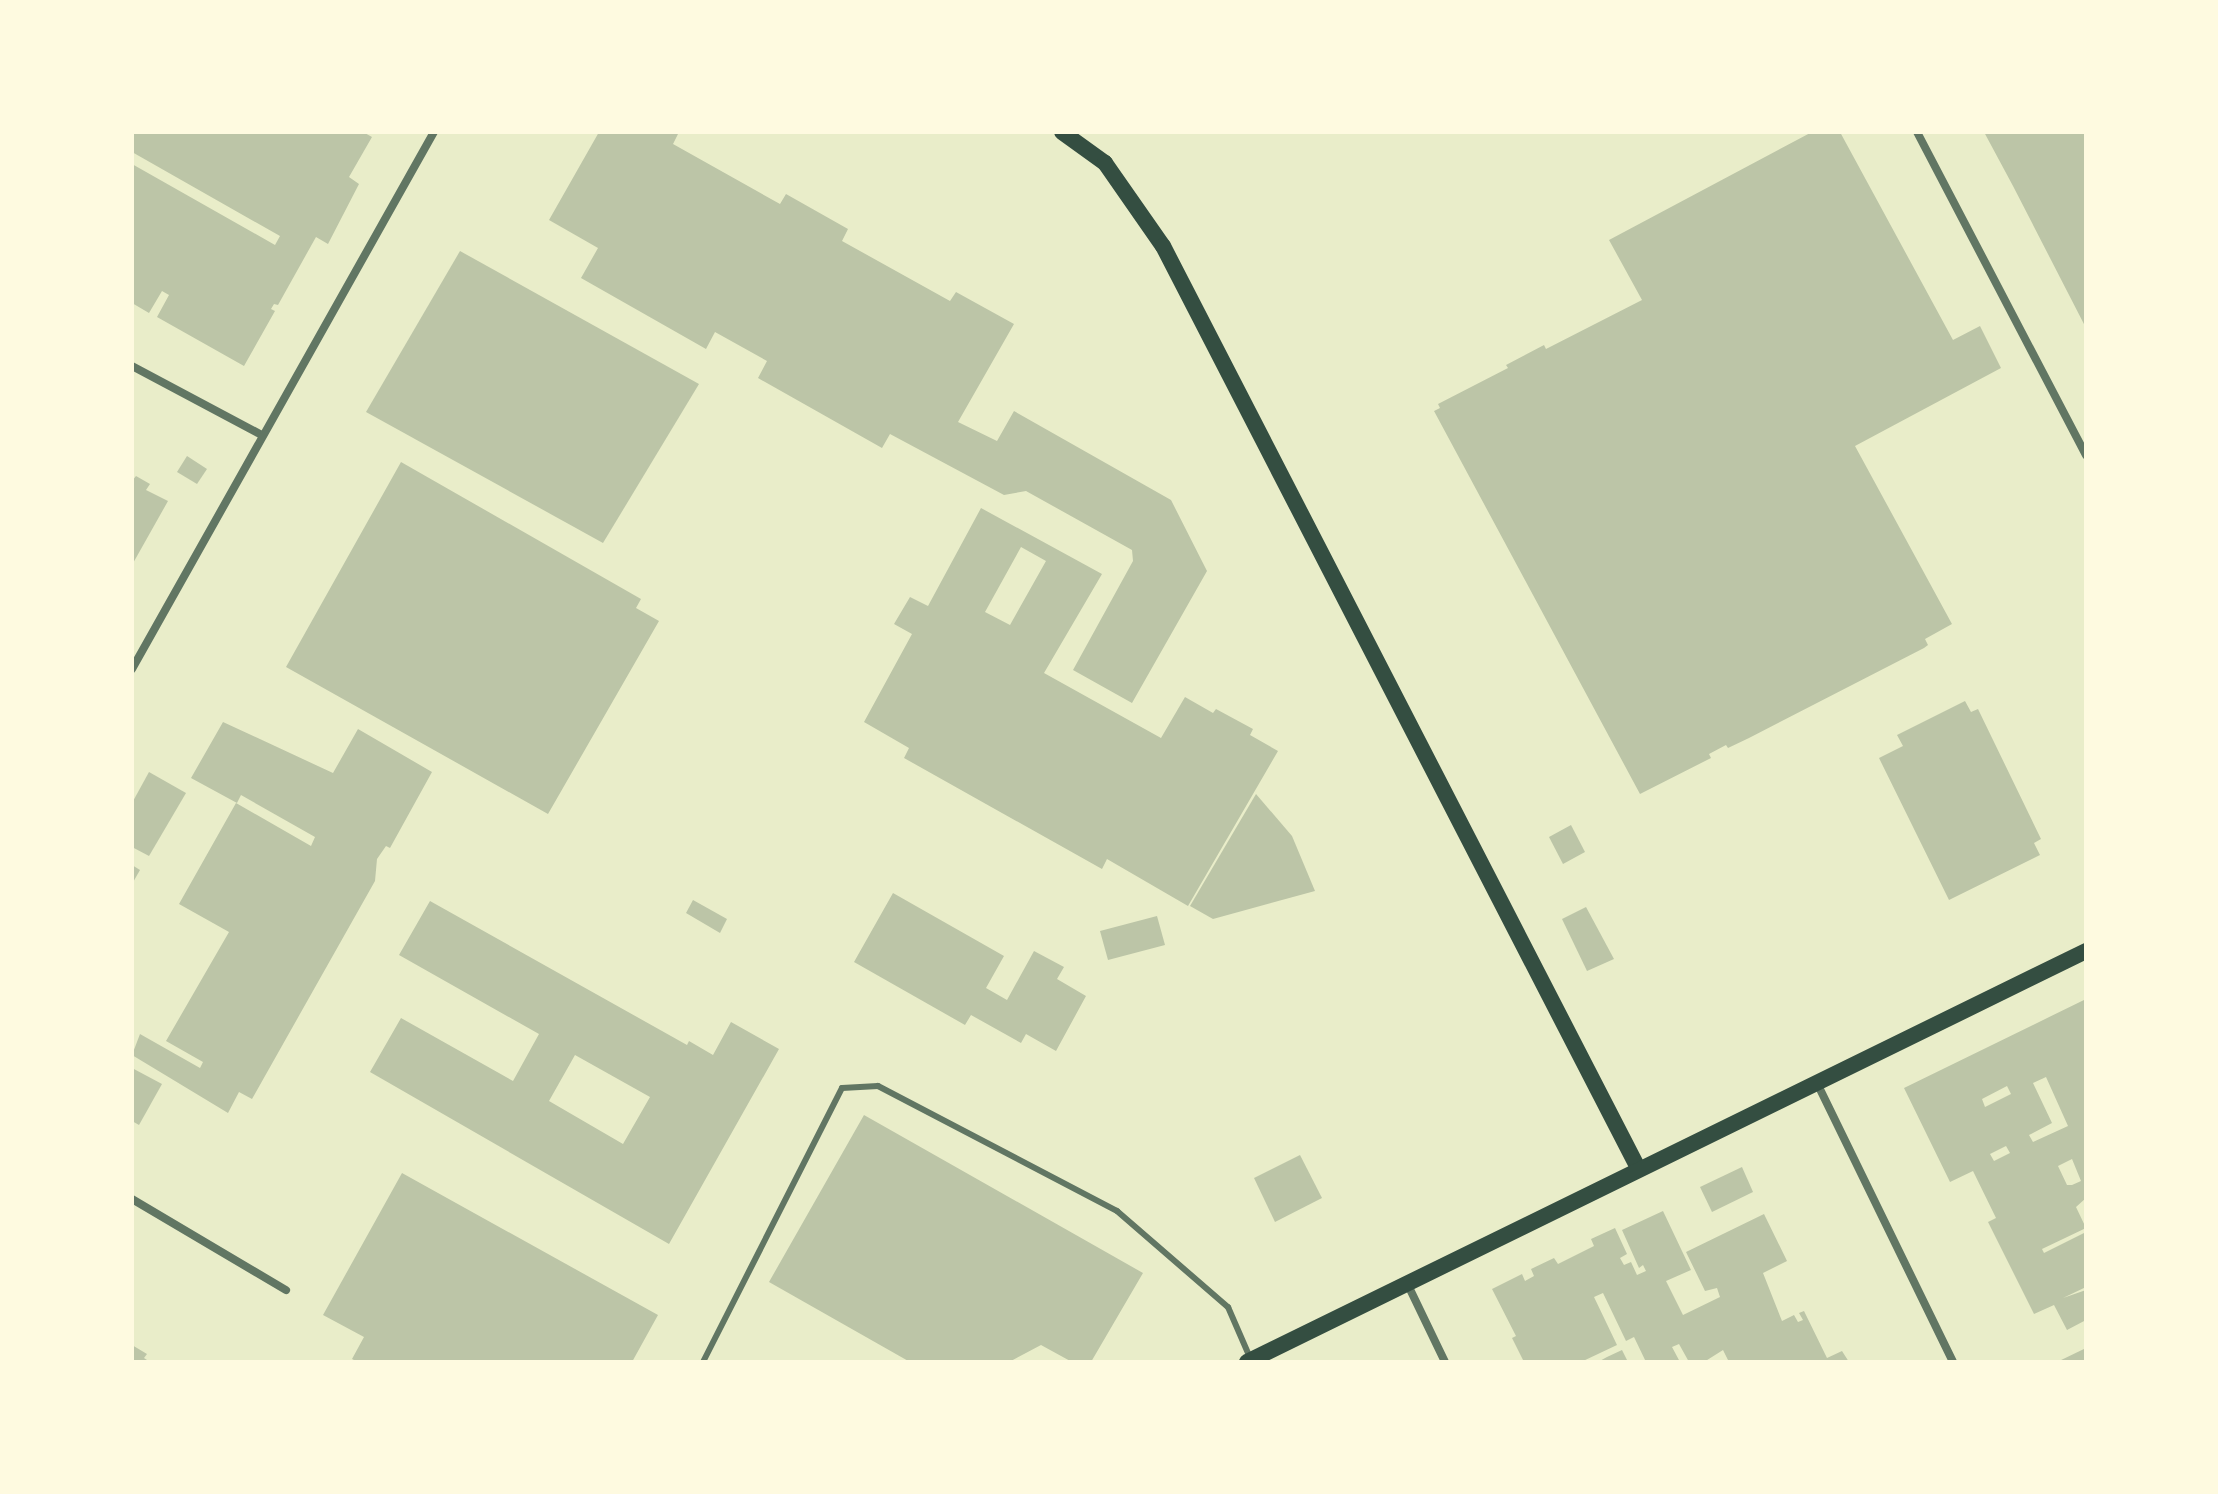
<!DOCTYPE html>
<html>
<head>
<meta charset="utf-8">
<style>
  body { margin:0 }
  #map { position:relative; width:2218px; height:1494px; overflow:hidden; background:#e9edc9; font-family:"Roboto Condensed",sans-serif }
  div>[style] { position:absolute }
  .building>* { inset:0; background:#bcc5a7 }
  .service>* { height:6px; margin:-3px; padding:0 3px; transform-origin:3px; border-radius:3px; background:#617663 }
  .minor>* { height:8px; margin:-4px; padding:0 4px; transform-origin:4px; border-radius:4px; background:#617663 }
  .secondary>* { height:16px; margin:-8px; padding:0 8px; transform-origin:8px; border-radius:8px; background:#344e41 }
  span { translate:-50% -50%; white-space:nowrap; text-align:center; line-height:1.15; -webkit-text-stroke:6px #fefae0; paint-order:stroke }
  .frame { position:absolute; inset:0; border:134px solid #fefae0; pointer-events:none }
</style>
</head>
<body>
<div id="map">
  <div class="building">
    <div style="clip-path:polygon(132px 132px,363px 132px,372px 137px,349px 177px,359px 184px,328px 244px,316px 237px,278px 305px,274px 304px,271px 309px,275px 311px,244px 366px,157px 317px,169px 295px,162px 291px,149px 313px,132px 303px,132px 164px,275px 245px,280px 236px,132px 152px)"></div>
    <div style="clip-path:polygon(599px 132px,674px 132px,678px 134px,673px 144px,780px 204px,786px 194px,848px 229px,842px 241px,950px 301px,956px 292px,1014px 324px,958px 422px,997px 441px,1014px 411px,1171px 500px,1207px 571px,1132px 703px,1073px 670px,1133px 561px,1132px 550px,1026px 491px,1004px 495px,890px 434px,882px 448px,758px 378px,767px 361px,715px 332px,706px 349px,581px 278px,598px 248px,549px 220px)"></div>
    <div style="clip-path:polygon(1812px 132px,1840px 132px,1953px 340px,1980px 326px,2001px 368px,1855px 446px,1952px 624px,1925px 639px,1928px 645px,1924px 648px,1749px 738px,1728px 748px,1726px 745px,1709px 754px,1711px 758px,1640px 794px,1434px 411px,1440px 408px,1438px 404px,1508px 368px,1506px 365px,1544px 345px,1546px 349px,1642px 300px,1609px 240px)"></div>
    <div style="clip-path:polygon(1984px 132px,2086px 132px,2086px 328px,2013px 186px)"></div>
    <div style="clip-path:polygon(460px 251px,699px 384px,603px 543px,366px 412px)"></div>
    <div style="clip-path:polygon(187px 456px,207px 469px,197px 484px,177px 472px)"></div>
    <div style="clip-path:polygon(401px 462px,641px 599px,636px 608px,659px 621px,548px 814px,286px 667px)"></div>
    <div style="clip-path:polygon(136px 476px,150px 484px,146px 490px,168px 501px,132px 565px,132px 481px)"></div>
    <div style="clip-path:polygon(evenodd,981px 508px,1102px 574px,1044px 673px,1161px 738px,1185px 697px,1213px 713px,1216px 709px,1253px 729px,1250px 735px,1278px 751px,1188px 906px,1107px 859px,1102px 869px,904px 758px,909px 748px,864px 722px,912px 634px,894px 624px,910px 597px,928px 606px,981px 508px,1021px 547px,1046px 561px,1010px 625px,985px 612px,1021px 547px)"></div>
    <div style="clip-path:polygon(1965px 701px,1971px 712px,1978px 709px,2041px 839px,2034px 843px,2040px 855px,1949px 900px,1879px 758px,1903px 746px,1897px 735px)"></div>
    <div style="clip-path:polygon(223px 722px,333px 773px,358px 729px,432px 772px,390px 848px,386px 846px,377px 859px,375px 881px,252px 1099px,239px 1092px,228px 1113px,132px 1055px,140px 1034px,200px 1068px,203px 1062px,166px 1041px,229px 932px,179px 904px,236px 803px,311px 846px,315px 837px,241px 795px,237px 803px,191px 778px)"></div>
    <div style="clip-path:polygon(149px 772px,186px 793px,149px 856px,132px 847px,132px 803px)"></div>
    <div style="clip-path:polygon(1256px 794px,1292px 836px,1315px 891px,1213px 919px,1190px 906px)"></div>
    <div style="clip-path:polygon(1571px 825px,1585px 852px,1563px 864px,1549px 837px)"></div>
    <div style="clip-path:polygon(132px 865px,140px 870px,132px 884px)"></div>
    <div style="clip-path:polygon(893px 893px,1004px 956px,986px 988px,1007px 1000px,1034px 951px,1064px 967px,1057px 979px,1086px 996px,1056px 1051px,1026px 1034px,1021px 1043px,971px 1015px,965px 1025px,854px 962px)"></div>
    <div style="clip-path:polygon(693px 900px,727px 919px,720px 933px,686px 913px)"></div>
    <div style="clip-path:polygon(evenodd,430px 901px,687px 1045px,689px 1041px,713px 1055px,731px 1022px,779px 1049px,669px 1244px,370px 1072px,401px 1018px,513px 1081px,539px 1034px,399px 955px,430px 901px,575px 1055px,650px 1097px,623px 1144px,549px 1101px,575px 1055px)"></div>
    <div style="clip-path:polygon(1586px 907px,1614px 959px,1587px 971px,1562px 919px)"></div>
    <div style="clip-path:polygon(1157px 916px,1165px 945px,1108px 960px,1100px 931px)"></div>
    <div style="clip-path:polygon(evenodd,2086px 999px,2086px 1198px,2076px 1207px,2086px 1228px,2042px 1249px,2044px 1253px,2086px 1232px,2086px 1287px,2063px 1298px,2086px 1290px,2086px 1320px,2067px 1330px,2054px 1305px,2034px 1314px,1988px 1222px,1996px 1218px,1973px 1171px,1950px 1182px,1904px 1088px,2086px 999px,2046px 1077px,2068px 1126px,2033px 1142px,2029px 1135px,2052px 1123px,2033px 1083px,2046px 1077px,2086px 999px,2007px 1086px,2011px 1094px,1985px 1107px,1982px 1099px,2007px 1086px,2086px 999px,2006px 1146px,2010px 1153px,1994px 1161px,1990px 1154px,2006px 1146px,2086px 999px,2072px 1159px,2081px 1181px,2072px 1185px,2067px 1185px,2058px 1166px,2072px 1159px)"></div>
    <div style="clip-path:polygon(132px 1068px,162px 1084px,139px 1125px,132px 1121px)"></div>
    <div style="clip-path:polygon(864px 1115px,1143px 1273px,1091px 1362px,1072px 1362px,1041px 1345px,1009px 1362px,910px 1362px,769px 1282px)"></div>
    <div style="clip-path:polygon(1300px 1155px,1322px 1198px,1275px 1222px,1254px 1178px)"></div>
    <div style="clip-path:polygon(1742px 1167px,1753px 1192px,1712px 1212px,1700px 1187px)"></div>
    <div style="clip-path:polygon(402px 1173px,658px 1315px,632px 1362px,358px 1362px,352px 1359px,364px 1337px,323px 1315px)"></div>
    <div style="clip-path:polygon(1663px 1211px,1691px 1270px,1666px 1281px,1683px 1315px,1720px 1297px,1717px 1288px,1705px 1291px,1686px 1252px,1764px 1214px,1787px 1261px,1763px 1273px,1782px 1321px,1794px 1315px,1798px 1322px,1803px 1320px,1799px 1313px,1804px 1311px,1827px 1358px,1842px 1351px,1849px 1362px,1729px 1362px,1723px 1350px,1704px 1362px,1689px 1362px,1679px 1344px,1672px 1347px,1680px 1362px,1646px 1362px,1634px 1337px,1626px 1341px,1603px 1293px,1594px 1297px,1617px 1345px,1581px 1362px,1524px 1362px,1512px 1338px,1516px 1336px,1492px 1289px,1522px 1274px,1525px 1281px,1534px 1276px,1531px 1269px,1554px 1258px,1558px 1264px,1594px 1246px,1591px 1239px,1615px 1228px,1627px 1254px,1620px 1258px,1624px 1265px,1631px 1262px,1637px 1275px,1646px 1271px,1643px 1265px,1639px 1268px,1622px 1230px)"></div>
    <div style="clip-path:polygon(132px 1345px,147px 1354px,144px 1358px,150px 1362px,132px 1362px)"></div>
    <div style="clip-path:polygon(2086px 1348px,2086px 1362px,2057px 1362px)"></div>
    <div style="clip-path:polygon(1622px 1350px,1628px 1362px,1598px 1362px,1607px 1357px)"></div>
  </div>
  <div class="service">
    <div style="left:703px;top:1362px;width:307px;rotate:-63.1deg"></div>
    <div style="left:842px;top:1088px;width:36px;rotate:-3deg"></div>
    <div style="left:878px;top:1086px;width:270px;rotate:27.6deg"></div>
    <div style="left:1117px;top:1211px;width:147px;rotate:40.9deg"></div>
    <div style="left:1228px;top:1307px;width:58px;rotate:66.5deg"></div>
  </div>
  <div class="minor">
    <div style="left:1917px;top:132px;width:365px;rotate:62.4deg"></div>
    <div style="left:132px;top:366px;width:147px;rotate:28deg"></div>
    <div style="left:132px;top:669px;width:616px;rotate:-60.65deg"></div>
    <div style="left:1817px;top:1083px;width:310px;rotate:64deg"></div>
    <div style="left:132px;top:1199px;width:179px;rotate:30.6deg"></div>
    <div style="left:1407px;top:1283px;width:88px;rotate:64.3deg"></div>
  </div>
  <div class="secondary">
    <div style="left:1062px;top:132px;width:53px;rotate:35.8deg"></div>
    <div style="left:1105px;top:163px;width:101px;rotate:55.1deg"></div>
    <div style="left:1163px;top:246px;width:1037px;rotate:62.74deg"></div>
    <div style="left:1247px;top:1362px;width:934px;rotate:-26.1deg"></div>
  </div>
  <div class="frame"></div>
</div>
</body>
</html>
